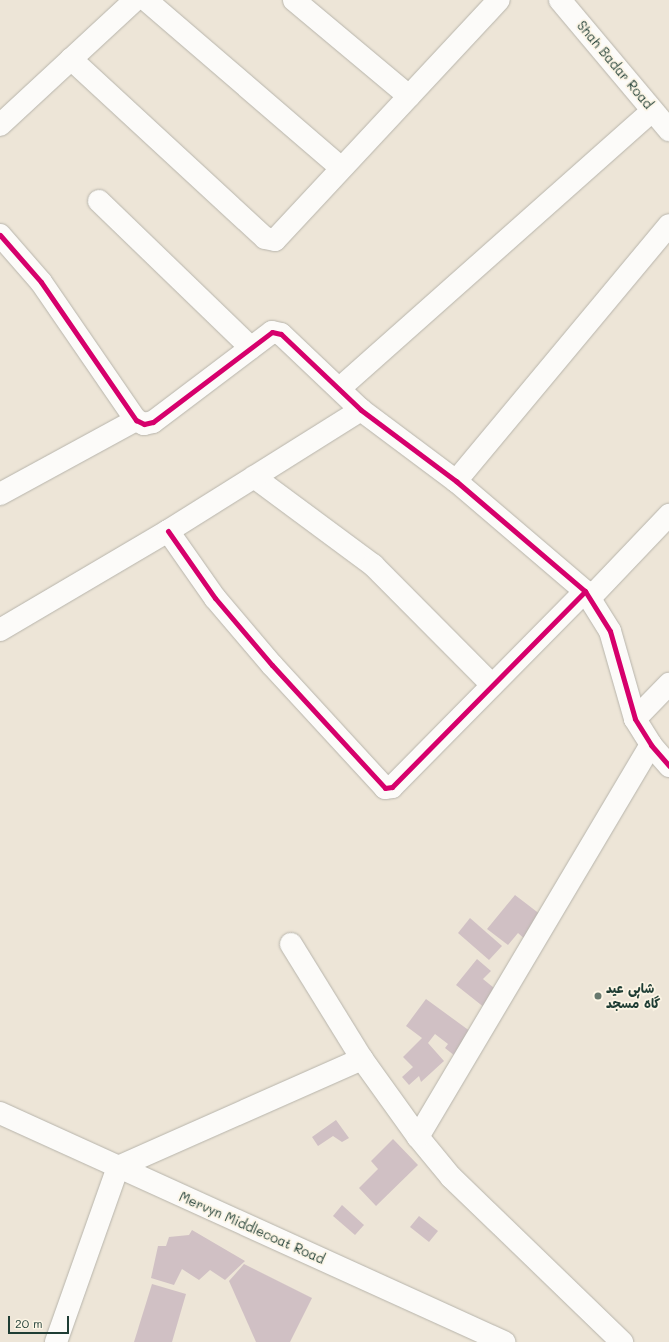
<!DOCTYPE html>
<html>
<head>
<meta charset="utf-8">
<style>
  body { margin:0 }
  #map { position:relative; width:669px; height:1342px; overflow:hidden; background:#ede5d7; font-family:Mali,"Playpen Sans Arabic",sans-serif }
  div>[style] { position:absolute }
  .building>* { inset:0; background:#d0c0c4 }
  .roads { filter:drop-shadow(0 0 1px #b7b4ab) drop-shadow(0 0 1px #b7b4ab) }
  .minor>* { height:22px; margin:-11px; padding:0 11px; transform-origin:11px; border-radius:11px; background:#fcfbf9 }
  .cycleway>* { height:5px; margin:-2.5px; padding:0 2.5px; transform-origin:2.5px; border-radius:2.5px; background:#d6006c }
  .dots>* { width:11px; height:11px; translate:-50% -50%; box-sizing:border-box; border:2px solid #fcf5e5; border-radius:50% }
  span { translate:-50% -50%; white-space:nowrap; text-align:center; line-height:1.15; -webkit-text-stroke:3.5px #fcf5e5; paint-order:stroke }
  .street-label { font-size:13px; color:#1f3d34 }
  .poi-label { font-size:13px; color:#1f3d34; font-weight:700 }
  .left { translate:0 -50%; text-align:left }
  .scale { position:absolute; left:8px; top:1316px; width:61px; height:18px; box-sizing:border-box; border:2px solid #1f3d34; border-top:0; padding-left:5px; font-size:12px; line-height:14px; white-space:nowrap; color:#1f3d34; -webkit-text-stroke:3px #fcf5e5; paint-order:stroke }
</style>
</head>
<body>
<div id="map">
  <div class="building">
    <div style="clip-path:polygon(515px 895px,545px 918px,527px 941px,518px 933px,508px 945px,487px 929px)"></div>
    <div style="clip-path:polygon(470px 918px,502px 946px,489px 960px,458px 933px)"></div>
    <div style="clip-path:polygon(477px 959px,491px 971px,483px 979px,499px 992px,485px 1008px,456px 985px)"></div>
    <div style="clip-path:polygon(426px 999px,478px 1037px,460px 1060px,445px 1048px,448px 1044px,435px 1034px,428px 1043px,444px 1061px,421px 1082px,419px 1076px,409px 1085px,402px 1077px,413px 1067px,403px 1057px,422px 1038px,406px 1026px)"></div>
    <div style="clip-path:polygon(336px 1120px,349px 1138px,342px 1142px,333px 1136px,318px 1146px,312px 1137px)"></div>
    <div style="clip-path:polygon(393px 1139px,418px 1165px,376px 1206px,359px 1188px,378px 1169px,371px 1161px)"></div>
    <div style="clip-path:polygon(342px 1205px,364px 1225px,355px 1235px,333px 1216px)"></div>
    <div style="clip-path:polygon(419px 1216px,438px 1231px,429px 1242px,410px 1227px)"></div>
    <div style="clip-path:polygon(192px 1230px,245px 1261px,225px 1280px,210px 1270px,199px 1280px,182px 1269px,174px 1285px,151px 1278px,158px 1246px,166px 1246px,169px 1237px,189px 1235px)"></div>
    <div style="clip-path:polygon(244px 1264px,312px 1298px,290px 1342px,256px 1342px,229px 1281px)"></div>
    <div style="clip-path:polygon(152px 1284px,186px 1294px,172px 1342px,134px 1342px)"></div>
  </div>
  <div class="roads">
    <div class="minor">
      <div style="left:146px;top:0;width:257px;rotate:40.7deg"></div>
      <div style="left:294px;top:0;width:150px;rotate:39.9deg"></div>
      <div style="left:560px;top:0;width:170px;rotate:50deg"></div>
      <div style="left:71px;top:59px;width:264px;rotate:42.7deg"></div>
      <div style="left:265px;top:238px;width:10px;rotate:11deg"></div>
      <div style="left:275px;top:240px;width:328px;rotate:-47deg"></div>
      <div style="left:0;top:125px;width:184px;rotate:-42.8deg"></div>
      <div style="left:99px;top:201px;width:211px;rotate:44deg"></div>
      <div style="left:0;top:235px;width:62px;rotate:48.9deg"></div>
      <div style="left:41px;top:282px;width:168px;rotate:55.5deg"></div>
      <div style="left:136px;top:420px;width:9px;rotate:27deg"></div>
      <div style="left:144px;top:424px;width:9px;rotate:-13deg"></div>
      <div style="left:153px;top:422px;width:149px;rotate:-37.1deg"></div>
      <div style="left:272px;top:332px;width:9px;rotate:13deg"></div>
      <div style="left:281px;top:334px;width:110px;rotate:43.5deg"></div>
      <div style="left:361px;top:410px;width:119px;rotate:36.8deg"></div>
      <div style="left:456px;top:481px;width:170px;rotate:40.5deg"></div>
      <div style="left:585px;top:591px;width:47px;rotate:58deg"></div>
      <div style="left:610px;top:631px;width:91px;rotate:74.1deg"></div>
      <div style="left:635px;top:719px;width:31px;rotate:58deg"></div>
      <div style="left:651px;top:745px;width:28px;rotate:49deg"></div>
      <div style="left:340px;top:388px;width:417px;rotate:-41.6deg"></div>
      <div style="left:254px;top:477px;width:148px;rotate:36.5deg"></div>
      <div style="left:373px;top:565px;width:169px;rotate:45.2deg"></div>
      <div style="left:456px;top:481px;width:333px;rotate:-50.2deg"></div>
      <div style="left:0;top:494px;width:155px;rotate:-28.6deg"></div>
      <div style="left:168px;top:531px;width:82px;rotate:55deg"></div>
      <div style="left:215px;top:598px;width:88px;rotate:49.6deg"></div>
      <div style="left:272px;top:665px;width:167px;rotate:47.4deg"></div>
      <div style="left:385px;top:788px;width:7px;rotate:-8deg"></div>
      <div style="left:392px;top:787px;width:275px;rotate:-45.4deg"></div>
      <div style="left:590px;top:598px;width:115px;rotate:-46.4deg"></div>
      <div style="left:0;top:630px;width:195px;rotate:-30.5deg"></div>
      <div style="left:168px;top:531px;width:228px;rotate:-32.1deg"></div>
      <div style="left:635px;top:719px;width:49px;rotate:-45.8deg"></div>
      <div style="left:291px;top:944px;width:135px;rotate:58.3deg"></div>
      <div style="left:362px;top:1059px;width:96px;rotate:54.3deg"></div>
      <div style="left:418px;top:1137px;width:52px;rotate:50.5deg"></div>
      <div style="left:451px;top:1177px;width:238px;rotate:44deg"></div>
      <div style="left:0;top:1113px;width:554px;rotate:24.44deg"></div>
      <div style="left:418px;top:1137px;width:456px;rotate:-59.3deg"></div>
      <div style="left:56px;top:1342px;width:186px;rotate:-70.5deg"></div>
      <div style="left:118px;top:1167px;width:267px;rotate:-23.9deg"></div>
    </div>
  </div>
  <div class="cycleway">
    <div style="left:0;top:235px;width:62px;rotate:48.9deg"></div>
    <div style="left:41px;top:282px;width:168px;rotate:55.5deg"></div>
    <div style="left:136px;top:420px;width:9px;rotate:27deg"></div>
    <div style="left:144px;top:424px;width:9px;rotate:-13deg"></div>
    <div style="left:153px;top:422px;width:149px;rotate:-37.1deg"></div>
    <div style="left:272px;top:332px;width:9px;rotate:13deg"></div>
    <div style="left:281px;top:334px;width:110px;rotate:43.5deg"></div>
    <div style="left:361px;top:410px;width:119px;rotate:36.8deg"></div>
    <div style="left:456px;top:481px;width:170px;rotate:40.5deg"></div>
    <div style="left:585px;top:591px;width:47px;rotate:58deg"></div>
    <div style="left:610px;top:631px;width:91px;rotate:74.1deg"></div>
    <div style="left:635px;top:719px;width:31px;rotate:58deg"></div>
    <div style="left:651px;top:745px;width:28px;rotate:49deg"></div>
    <div style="left:168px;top:531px;width:82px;rotate:55deg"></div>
    <div style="left:215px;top:598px;width:88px;rotate:49.6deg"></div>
    <div style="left:272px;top:665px;width:167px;rotate:47.4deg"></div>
    <div style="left:385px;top:788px;width:7px;rotate:-8deg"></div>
    <div style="left:392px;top:787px;width:275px;rotate:-45.4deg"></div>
  </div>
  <div class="dots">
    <div style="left:598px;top:996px;background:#67786d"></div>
  </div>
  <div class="street-label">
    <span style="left:615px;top:65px;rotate:50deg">Shah Badar Road</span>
    <span style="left:252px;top:1228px;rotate:24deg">Mervyn Middlecoat Road</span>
  </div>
  <div class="poi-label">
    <span class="left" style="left:606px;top:996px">شاہی عید<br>گاہ مسجد</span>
  </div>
  <div class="scale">20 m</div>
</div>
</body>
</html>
